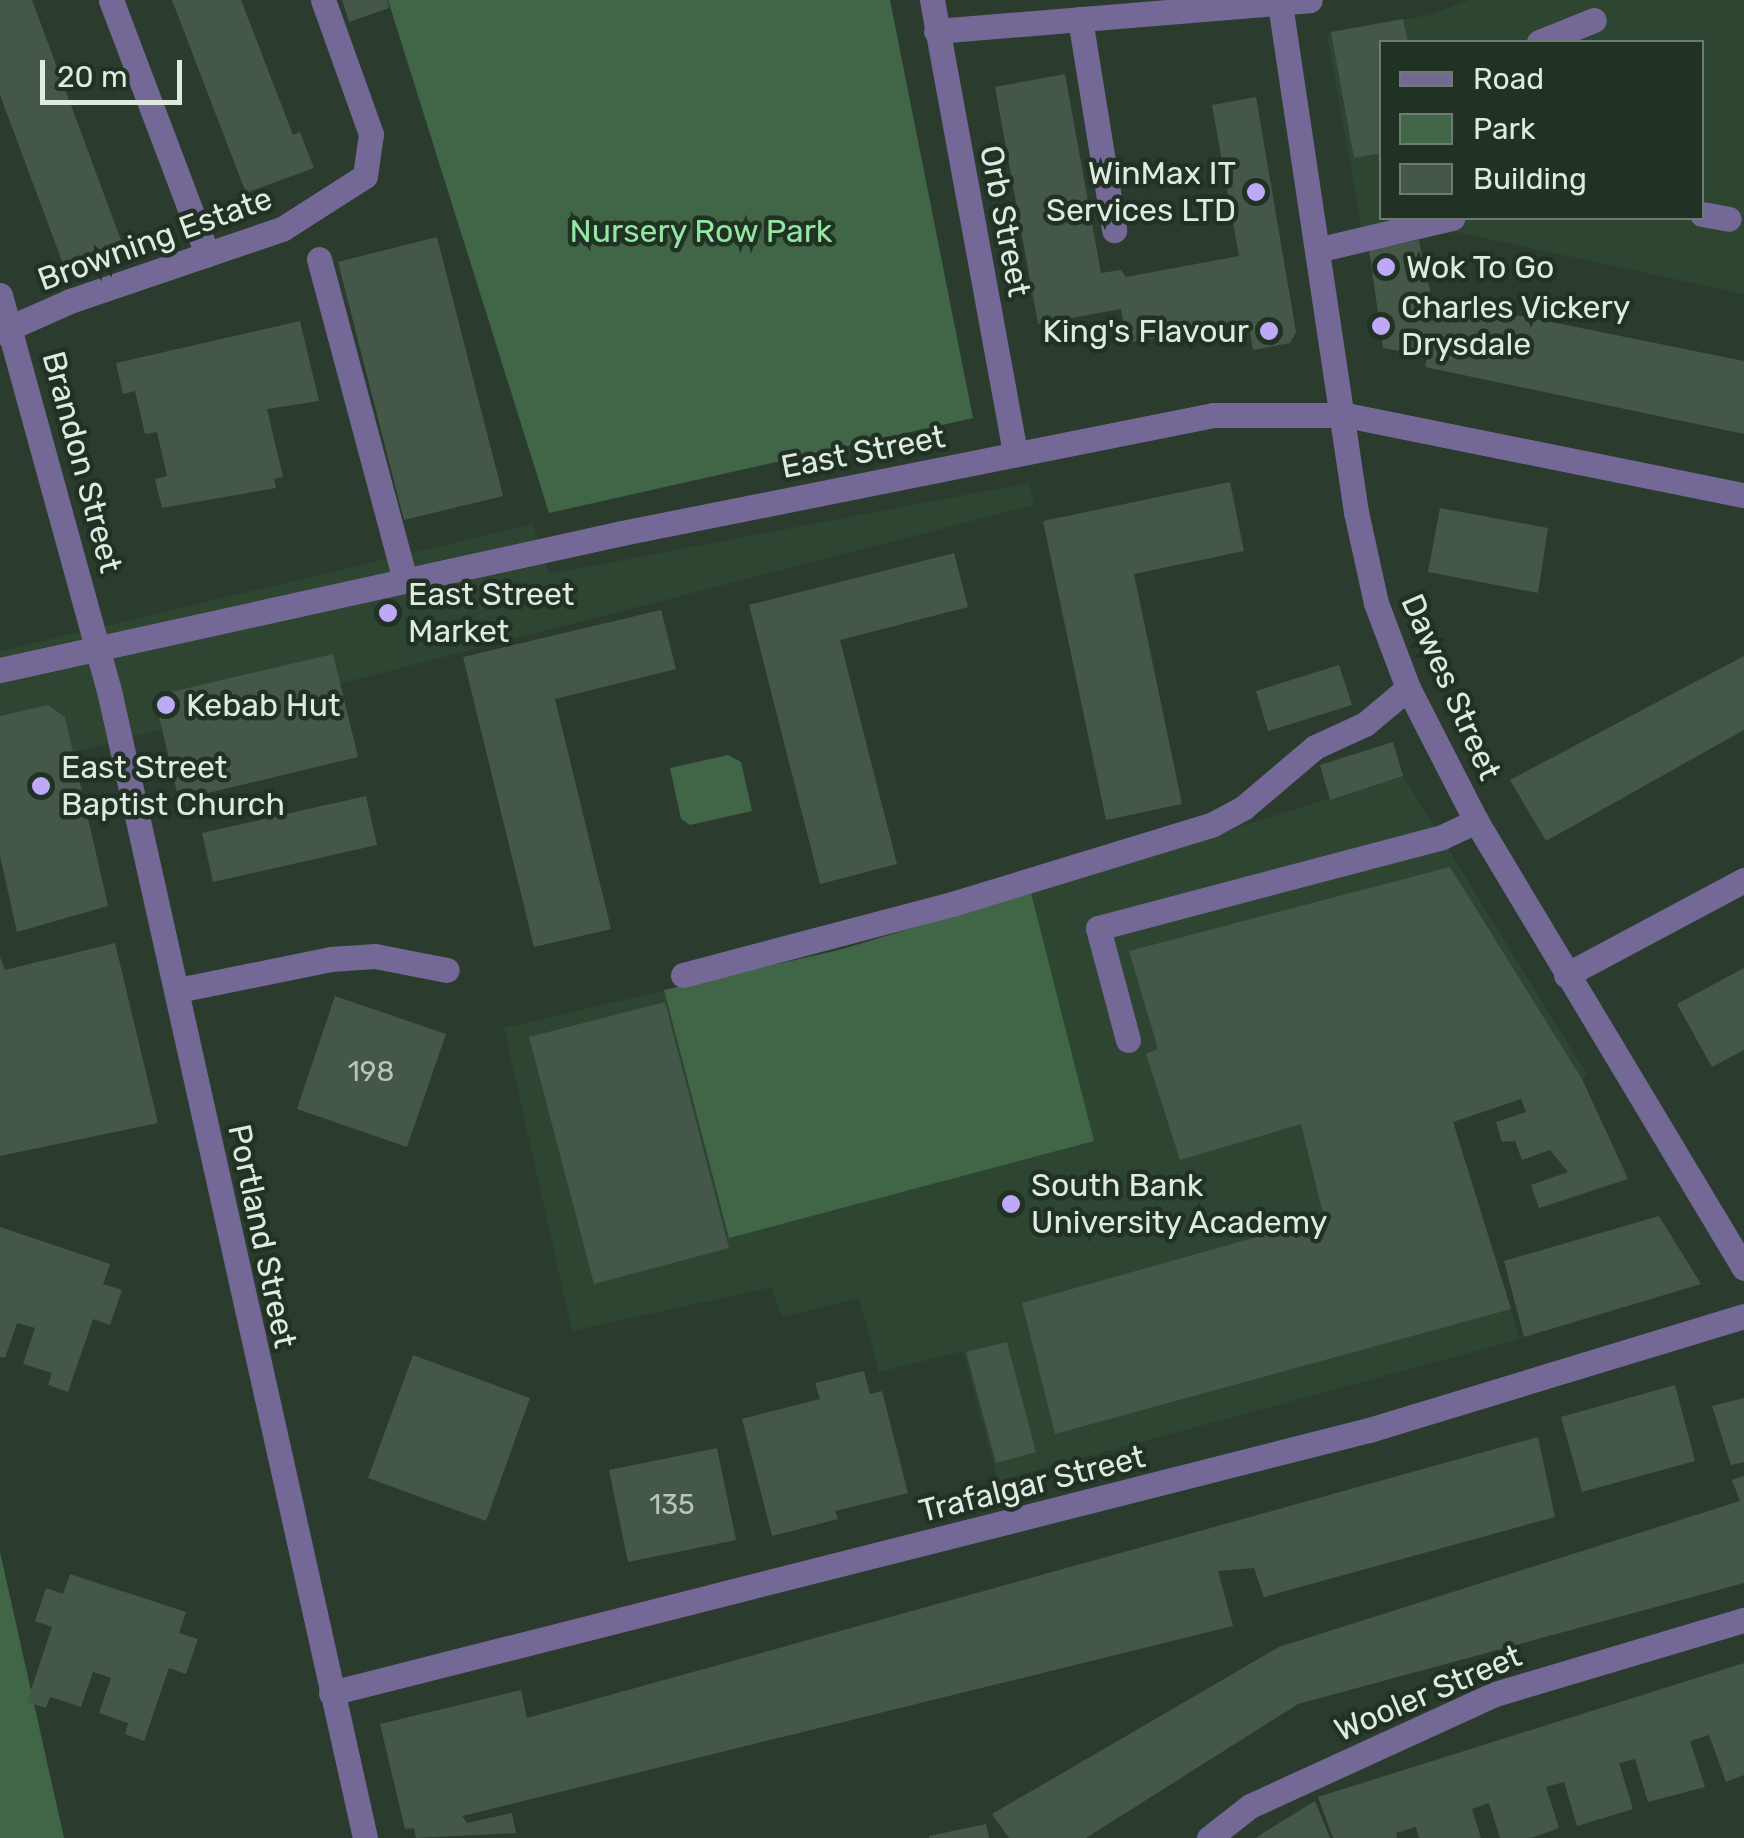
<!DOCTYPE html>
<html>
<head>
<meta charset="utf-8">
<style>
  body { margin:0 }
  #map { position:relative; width:1744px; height:1838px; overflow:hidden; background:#2b3c2e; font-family:Rubik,sans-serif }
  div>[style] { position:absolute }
  .built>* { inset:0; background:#2e4532 }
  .green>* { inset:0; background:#406547 }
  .building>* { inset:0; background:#455748 }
  .minor>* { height:25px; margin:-12.5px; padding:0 12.5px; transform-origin:12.5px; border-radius:12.5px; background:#746996 }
  .dots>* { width:28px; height:28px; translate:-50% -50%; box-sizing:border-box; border:5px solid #213224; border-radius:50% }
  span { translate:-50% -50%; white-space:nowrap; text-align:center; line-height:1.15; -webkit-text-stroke:9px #213224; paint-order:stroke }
  .number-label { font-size:28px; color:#b8c5bb }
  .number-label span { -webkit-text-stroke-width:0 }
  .poi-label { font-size:32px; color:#dfeae1 }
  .right { translate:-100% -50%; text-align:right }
  .left { translate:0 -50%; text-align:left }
  .street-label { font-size:32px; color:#dfeae1 }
  .park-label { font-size:32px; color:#93e7a3 }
  .legend { position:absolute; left:1379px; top:40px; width:325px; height:180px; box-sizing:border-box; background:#213224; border:2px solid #6d7c70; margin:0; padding:12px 18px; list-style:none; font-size:30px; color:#dfeae1 }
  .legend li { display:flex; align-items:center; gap:20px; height:50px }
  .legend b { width:50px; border:2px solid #6d7c70 }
  .scale { position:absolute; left:40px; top:60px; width:142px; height:45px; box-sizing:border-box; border:5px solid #dfeae1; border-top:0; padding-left:12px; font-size:30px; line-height:35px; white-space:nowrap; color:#dfeae1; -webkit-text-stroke:8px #213224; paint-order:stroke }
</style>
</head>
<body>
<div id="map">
  <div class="built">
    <div style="clip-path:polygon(evenodd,1469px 0,1744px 0,1744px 294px,1456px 232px,1365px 247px,1327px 34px,1429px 15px,1469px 0,1382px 42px,1702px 42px,1702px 218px,1382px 218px,1382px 42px)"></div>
    <div style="clip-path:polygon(1029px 483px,1034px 505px,0 771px,0 651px,533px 524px,549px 574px)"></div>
    <div style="clip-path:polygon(1403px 776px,1588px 1076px,1453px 1122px,1520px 1339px,998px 1481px,963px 1351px,879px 1372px,859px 1298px,782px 1317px,772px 1287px,572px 1331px,504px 1028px,839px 950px)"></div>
  </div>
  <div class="green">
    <div style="clip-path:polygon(388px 0,890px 0,973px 418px,549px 513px)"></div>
    <div style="clip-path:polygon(728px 755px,741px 762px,752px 811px,690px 825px,681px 819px,670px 768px)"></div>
    <div style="clip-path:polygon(1031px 893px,1094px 1141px,729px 1238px,664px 990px,839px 950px)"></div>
    <div style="clip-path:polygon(0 1552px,64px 1838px,0 1838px)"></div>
  </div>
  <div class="building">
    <div style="clip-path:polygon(0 0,32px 0,125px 251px,66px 272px,0 95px)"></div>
    <div style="clip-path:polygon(172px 0,241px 0,293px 135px,300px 132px,314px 168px,246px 193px)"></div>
    <div style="clip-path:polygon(342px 0,387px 0,389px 8px,349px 22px)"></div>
    <div style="clip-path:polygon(1403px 19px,1408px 42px,1382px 42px,1382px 153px,1354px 158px,1331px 32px)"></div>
    <div style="clip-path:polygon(1065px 74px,1101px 273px,1121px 270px,1126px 277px,1239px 256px,1212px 105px,1256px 97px,1296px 332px,1290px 343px,1253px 350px,1248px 321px,1127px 343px,1121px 309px,1038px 324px,995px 87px)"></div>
    <div style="clip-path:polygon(437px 237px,503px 496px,404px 520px,338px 262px)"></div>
    <div style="clip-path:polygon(1419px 240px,1424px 268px,1418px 280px,1427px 278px,1432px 298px,1744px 361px,1744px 434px,1425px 367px,1427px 356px,1383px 348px,1369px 250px)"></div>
    <div style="clip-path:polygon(300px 321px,319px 401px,267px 409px,283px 477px,274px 479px,276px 488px,162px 508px,155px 479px,167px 476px,157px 432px,145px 434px,135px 391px,123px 394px,116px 363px)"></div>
    <div style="clip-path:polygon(1230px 482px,1244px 551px,1134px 574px,1182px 804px,1106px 820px,1043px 521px)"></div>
    <div style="clip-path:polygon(1440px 508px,1548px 528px,1538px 593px,1428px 572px)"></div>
    <div style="clip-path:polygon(954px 553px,968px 607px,840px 640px,897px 864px,820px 884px,749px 605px)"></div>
    <div style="clip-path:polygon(661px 610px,676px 669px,555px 699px,611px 929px,534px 947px,463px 657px)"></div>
    <div style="clip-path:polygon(333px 654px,358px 757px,179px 800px,154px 696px)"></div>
    <div style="clip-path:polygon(1744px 656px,1744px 730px,1546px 841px,1510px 780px)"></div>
    <div style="clip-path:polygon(1339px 665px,1352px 705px,1268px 731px,1256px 691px)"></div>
    <div style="clip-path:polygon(48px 705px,65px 717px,108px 906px,17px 932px,0 856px,0 716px)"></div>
    <div style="clip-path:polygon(1393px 742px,1403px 776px,1330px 800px,1320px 765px)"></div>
    <div style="clip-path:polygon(366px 796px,377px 845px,213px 882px,202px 833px)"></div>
    <div style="clip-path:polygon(1450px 867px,1582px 1079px,1628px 1179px,1539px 1208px,1531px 1185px,1568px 1172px,1550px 1150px,1522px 1160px,1515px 1141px,1502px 1142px,1496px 1122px,1526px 1112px,1521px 1099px,1453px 1122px,1511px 1309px,1055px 1434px,1022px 1303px,1324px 1218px,1301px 1124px,1180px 1160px,1146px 1054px,1158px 1049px,1129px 951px)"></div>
    <div style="clip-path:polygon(115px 943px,158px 1123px,0 1156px,0 957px,5px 970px)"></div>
    <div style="clip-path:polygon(1744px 968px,1744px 1050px,1712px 1067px,1677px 1004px)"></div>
    <div style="clip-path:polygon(335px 996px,446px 1034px,407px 1147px,297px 1109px)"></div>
    <div style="clip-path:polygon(665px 1002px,729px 1248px,594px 1284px,529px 1037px)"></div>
    <div style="clip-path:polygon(1659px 1216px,1701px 1284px,1524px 1337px,1504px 1261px)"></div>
    <div style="clip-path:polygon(0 1227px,110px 1264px,103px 1284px,122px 1290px,110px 1325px,93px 1319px,68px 1392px,48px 1385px,52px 1373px,23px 1364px,35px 1328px,17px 1323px,5px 1358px,0 1357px)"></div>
    <div style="clip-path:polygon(1007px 1342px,1036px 1452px,996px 1463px,966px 1352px)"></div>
    <div style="clip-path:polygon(413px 1355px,530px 1398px,486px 1521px,368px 1478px)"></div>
    <div style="clip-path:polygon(864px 1371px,870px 1394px,882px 1391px,908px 1493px,835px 1511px,838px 1519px,772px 1536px,742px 1419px,820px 1399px,815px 1383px)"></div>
    <div style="clip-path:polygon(1675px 1385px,1695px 1461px,1582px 1492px,1561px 1417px)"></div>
    <div style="clip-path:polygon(1744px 1398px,1744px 1462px,1731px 1465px,1712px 1406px)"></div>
    <div style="clip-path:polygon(1538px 1437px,1555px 1517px,1264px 1597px,1254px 1568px,1218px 1571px,1233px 1626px,462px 1816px,467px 1823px,512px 1813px,516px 1833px,416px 1838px,414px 1828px,405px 1829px,380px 1724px,521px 1690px,527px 1718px)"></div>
    <div style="clip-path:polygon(717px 1448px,736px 1540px,628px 1562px,609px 1470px)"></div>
    <div style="clip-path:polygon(1744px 1476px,1744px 1583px,1298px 1704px,1086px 1838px,1009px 1838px,992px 1814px,1279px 1647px,1740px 1501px,1732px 1480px)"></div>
    <div style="clip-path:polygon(70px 1574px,186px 1612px,179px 1633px,198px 1639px,186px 1674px,169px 1668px,144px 1741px,125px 1734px,128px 1723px,99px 1713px,111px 1678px,93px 1672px,81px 1707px,50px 1697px,46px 1708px,27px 1702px,52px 1627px,35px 1621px,46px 1588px,63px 1594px)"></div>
    <div style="clip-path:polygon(1744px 1663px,1744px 1775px,1726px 1782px,1709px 1735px,1690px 1741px,1705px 1787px,1648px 1802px,1635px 1759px,1619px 1763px,1633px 1809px,1577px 1826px,1564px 1782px,1546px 1787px,1559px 1828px,1531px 1838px,1500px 1838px,1489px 1803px,1472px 1809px,1481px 1838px,1419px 1838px,1416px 1827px,1396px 1833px,1397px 1838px,1333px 1838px,1318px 1797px)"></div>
    <div style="clip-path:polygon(1315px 1801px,1330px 1838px,1256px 1838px,1263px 1833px)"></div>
    <div style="clip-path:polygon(986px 1824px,989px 1838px,929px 1838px,929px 1836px)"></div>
  </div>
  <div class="minor">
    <div style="left:111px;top:0;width:272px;rotate:69.3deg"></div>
    <div style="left:932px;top:0;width:462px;rotate:79.6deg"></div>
    <div style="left:1280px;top:4px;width:514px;rotate:81.49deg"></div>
    <div style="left:1356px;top:512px;width:93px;rotate:77.6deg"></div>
    <div style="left:1376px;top:603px;width:91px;rotate:69.4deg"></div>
    <div style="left:1408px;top:688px;width:149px;rotate:62.9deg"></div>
    <div style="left:1476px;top:821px;width:521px;rotate:59.06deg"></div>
    <div style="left:1080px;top:19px;width:214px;rotate:80.8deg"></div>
    <div style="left:936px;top:31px;width:375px;rotate:-4.7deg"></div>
    <div style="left:1539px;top:42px;width:59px;rotate:-21.8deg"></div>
    <div style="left:1702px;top:214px;width:27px;rotate:10deg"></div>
    <div style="left:1321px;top:249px;width:135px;rotate:-13.3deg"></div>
    <div style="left:319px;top:259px;width:332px;rotate:75deg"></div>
    <div style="left:0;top:295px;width:415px;rotate:74.6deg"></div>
    <div style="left:110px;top:695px;width:1171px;rotate:77.42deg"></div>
    <div style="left:0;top:332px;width:77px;rotate:-23.9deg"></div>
    <div style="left:70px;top:301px;width:224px;rotate:-18.8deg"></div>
    <div style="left:282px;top:229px;width:98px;rotate:-32.6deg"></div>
    <div style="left:365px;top:176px;width:42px;rotate:-81.9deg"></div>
    <div style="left:371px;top:134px;width:142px;rotate:-109.7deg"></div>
    <div style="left:0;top:670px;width:637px;rotate:-12.42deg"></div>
    <div style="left:622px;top:533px;width:603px;rotate:-11.29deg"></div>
    <div style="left:1213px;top:415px;width:133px"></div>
    <div style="left:1346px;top:415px;width:406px;rotate:11.4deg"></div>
    <div style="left:683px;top:975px;width:278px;rotate:-14.8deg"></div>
    <div style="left:952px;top:904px;width:273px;rotate:-17deg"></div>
    <div style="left:1213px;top:824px;width:34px;rotate:-28deg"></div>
    <div style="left:1243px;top:808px;width:94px;rotate:-40.3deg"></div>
    <div style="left:1315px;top:747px;width:55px;rotate:-24.7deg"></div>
    <div style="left:1365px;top:724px;width:56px;rotate:-39.9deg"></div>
    <div style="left:1566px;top:975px;width:202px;rotate:-28.1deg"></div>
    <div style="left:178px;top:990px;width:156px;rotate:-11.5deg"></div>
    <div style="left:331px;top:959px;width:44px;rotate:-3.9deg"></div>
    <div style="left:375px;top:956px;width:73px;rotate:11deg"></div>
    <div style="left:1128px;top:1040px;width:116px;rotate:-105deg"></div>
    <div style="left:1098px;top:928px;width:356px;rotate:-14.8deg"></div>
    <div style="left:1442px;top:837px;width:38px;rotate:-25deg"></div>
    <div style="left:331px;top:1693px;width:1071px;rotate:-14.22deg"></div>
    <div style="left:1369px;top:1430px;width:392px;rotate:-16.9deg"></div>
    <div style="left:1209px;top:1838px;width:52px;rotate:-38deg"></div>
    <div style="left:1250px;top:1806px;width:269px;rotate:-24.6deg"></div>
    <div style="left:1495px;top:1694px;width:260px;rotate:-16.6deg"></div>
  </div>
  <div class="dots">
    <div style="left:1256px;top:192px;background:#bda9f5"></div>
    <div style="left:1386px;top:267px;background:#bda9f5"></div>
    <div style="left:1381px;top:326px;background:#bda9f5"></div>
    <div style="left:1269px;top:331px;background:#bda9f5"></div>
    <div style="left:388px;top:613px;background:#bda9f5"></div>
    <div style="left:166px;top:705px;background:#bda9f5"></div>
    <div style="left:41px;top:786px;background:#bda9f5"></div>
    <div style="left:1011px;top:1204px;background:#bda9f5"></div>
  </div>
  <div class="number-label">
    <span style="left:371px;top:1072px">198</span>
    <span style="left:672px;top:1505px">135</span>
  </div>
  <div class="poi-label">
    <span class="right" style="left:1236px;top:192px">WinMax IT<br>Services LTD</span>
    <span class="left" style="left:1406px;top:267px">Wok To Go</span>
    <span class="left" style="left:1401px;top:326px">Charles Vickery<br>Drysdale</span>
    <span class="right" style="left:1249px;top:331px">King's Flavour</span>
    <span class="left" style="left:408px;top:613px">East Street<br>Market</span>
    <span class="left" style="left:186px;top:705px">Kebab Hut</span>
    <span class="left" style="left:61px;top:786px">East Street<br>Baptist Church</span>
    <span class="left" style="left:1031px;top:1204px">South Bank<br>University Academy</span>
  </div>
  <div class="street-label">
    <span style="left:1005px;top:221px;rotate:79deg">Orb Street</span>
    <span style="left:155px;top:239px;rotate:-20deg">Browning Estate</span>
    <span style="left:863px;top:452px;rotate:-11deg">East Street</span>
    <span style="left:82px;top:462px;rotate:75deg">Brandon Street</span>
    <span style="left:1451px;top:687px;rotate:66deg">Dawes Street</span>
    <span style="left:262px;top:1236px;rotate:78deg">Portland Street</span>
    <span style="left:1032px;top:1484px;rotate:-14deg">Trafalgar Street</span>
    <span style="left:1428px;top:1693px;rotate:-23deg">Wooler Street</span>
  </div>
  <div class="park-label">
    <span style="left:701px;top:231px">Nursery Row Park</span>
  </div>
  <ul class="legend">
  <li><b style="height:12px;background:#746996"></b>Road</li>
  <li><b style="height:28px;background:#406547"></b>Park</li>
  <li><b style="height:28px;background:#455748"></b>Building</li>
  </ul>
  <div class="scale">20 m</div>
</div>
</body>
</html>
